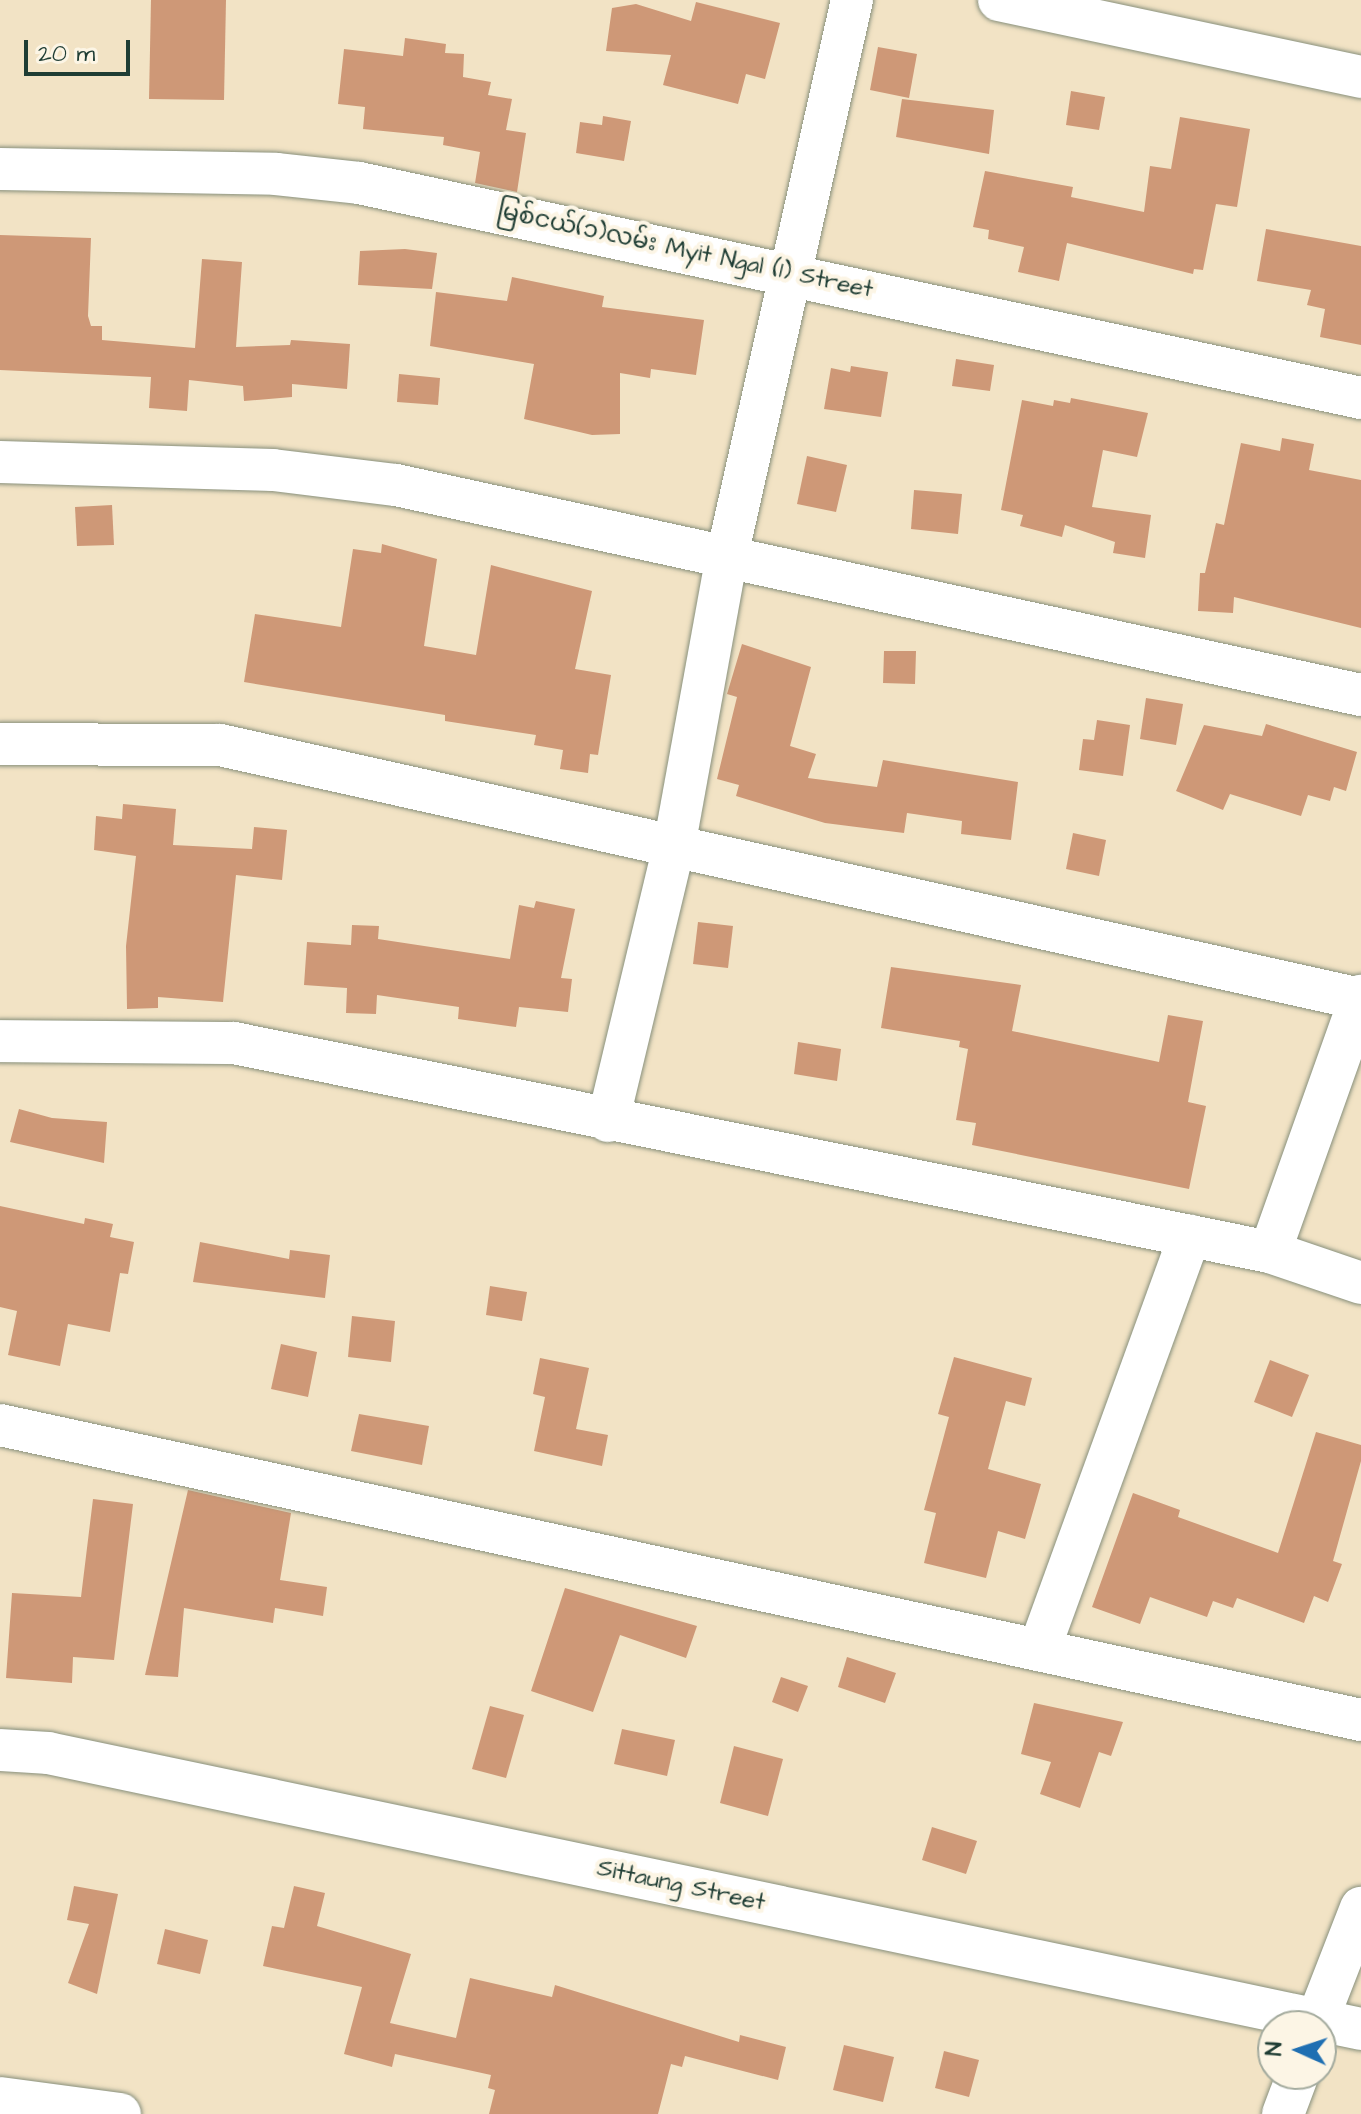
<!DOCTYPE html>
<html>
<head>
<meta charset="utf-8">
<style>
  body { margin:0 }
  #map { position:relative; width:1361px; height:2114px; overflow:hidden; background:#f2e3c5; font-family:"Architects Daughter","Noto Sans Myanmar",sans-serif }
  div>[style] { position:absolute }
  .building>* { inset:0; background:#ce9877 }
  .roads { filter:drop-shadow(0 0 2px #88907c) drop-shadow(0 0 2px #88907c) }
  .minor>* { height:42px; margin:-21px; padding:0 21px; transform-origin:21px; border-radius:21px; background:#fff }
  span { translate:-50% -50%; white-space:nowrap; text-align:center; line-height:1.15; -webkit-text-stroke:8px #fcf5e5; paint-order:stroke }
  .street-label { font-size:24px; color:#1f3d34 }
  .north { position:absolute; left:1257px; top:2010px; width:80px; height:80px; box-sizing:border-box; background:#fcf5e5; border:2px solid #a4ab9e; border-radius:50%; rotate:273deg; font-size:22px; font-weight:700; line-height:32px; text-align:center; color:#1f3d34 }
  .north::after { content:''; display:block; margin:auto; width:28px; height:36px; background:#1f6fb2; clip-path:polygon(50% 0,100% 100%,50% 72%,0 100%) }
  .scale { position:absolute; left:24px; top:40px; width:106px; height:36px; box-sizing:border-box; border:4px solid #1f3d34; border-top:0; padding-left:10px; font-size:24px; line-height:28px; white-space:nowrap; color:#1f3d34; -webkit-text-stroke:6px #fcf5e5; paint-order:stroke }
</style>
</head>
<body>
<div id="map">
  <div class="building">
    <div style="clip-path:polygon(151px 0,226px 0,224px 100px,149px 99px)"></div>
    <div style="clip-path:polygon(696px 2px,780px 23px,765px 79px,746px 74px,738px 104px,663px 85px,671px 55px,606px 51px,612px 8px,636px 4px,691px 21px)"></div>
    <div style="clip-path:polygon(405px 38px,446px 44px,445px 53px,464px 54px,463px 77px,491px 82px,488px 95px,512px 99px,506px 130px,526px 133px,517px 192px,475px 183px,480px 152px,443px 145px,444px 137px,363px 129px,365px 107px,338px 104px,344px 49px,403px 56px)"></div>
    <div style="clip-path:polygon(878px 47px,917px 54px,909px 98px,870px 90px)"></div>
    <div style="clip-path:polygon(1071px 91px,1105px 97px,1099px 130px,1066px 125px)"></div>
    <div style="clip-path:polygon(902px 99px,994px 110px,989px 154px,896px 137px)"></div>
    <div style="clip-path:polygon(603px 116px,631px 121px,624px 161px,576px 153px,580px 122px,602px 125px)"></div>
    <div style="clip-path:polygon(1180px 117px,1250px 129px,1237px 207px,1216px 204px,1203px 270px,1194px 269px,1193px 274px,1067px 243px,1059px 281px,1018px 272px,1024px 247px,988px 239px,989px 230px,973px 227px,985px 171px,1073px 187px,1071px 197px,1144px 212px,1150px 166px,1171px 169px)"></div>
    <div style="clip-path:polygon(1266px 229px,1361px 246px,1361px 345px,1320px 337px,1325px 309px,1307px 305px,1311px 290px,1257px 281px)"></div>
    <div style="clip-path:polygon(0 235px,91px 238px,88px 316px,91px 326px,102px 326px,102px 340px,195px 348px,202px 259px,242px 262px,236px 347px,290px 345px,291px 340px,350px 344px,347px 389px,292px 384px,292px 397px,244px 401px,243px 386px,189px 380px,187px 411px,149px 408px,151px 377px,0 370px)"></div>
    <div style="clip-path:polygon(405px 249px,437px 253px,432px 289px,358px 285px,360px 251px)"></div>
    <div style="clip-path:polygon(512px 277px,604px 296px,602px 307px,704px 320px,696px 375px,651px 369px,650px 378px,620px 373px,620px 434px,592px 435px,524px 419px,534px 364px,430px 346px,436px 292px,507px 301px)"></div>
    <div style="clip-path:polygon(956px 359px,994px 365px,990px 391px,952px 386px)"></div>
    <div style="clip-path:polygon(851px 366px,888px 372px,881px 417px,824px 409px,831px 368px,850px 372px)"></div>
    <div style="clip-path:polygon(399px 374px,440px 378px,438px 405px,397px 402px)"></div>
    <div style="clip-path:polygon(1071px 398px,1148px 413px,1137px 457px,1103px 450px,1092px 507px,1151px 515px,1145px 558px,1113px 553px,1115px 542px,1065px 525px,1062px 537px,1020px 526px,1023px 515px,1001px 510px,1022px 400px,1053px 406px,1054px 400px,1070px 403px)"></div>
    <div style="clip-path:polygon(1282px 438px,1314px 444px,1309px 470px,1361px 480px,1361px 628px,1234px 597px,1233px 613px,1198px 611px,1200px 573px,1205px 573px,1216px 523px,1224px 525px,1241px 443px,1280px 451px)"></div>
    <div style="clip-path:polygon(807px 456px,847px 465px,836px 512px,797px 504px)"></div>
    <div style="clip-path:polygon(914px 490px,962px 494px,958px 534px,911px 529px)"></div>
    <div style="clip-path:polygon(112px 505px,114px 545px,77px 546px,75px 507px)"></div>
    <div style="clip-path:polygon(382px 544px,437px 559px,424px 646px,476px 655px,491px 565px,592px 591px,575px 669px,611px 675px,598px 755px,590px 754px,588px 773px,560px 769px,563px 750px,534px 745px,536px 735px,445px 721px,445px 715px,244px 682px,255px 614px,341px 627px,353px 549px,381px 553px)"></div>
    <div style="clip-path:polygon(742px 644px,811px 667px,790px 746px,816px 754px,808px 778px,877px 787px,883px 760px,1018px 782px,1011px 840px,961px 834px,962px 821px,907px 813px,904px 833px,825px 823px,736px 796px,739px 785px,717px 779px,737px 697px,727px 694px)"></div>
    <div style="clip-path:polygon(884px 651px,916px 651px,915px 684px,883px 683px)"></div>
    <div style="clip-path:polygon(1146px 698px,1183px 704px,1176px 745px,1140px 739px)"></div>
    <div style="clip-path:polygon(1097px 720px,1130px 725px,1123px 776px,1079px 770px,1083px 739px,1094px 740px)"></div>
    <div style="clip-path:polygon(1266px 724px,1357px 752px,1346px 791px,1334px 787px,1330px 801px,1308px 795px,1301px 816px,1230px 794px,1223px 810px,1176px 791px,1204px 725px,1262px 736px)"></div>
    <div style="clip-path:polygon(123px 804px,176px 809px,173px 845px,252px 849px,254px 827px,287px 830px,282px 880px,236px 875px,223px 1002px,158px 997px,158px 1008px,127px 1009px,126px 946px,136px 856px,94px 850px,96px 816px,122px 819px)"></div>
    <div style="clip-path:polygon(1073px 833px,1106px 840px,1099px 876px,1066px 869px)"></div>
    <div style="clip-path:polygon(536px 901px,575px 909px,561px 978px,572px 979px,568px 1012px,519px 1007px,516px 1027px,458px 1019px,459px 1007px,377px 995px,376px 1014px,346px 1013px,347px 988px,304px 985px,307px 942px,351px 945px,352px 925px,379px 926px,378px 939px,510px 959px,519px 905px,534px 908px)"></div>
    <div style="clip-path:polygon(698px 922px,733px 926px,728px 968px,693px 964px)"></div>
    <div style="clip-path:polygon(891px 967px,1021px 985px,1012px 1031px,1159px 1062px,1168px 1015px,1203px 1021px,1188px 1102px,1206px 1106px,1189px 1189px,972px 1145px,976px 1123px,956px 1120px,968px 1049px,959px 1047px,960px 1041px,881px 1028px)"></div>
    <div style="clip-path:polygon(798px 1042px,841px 1049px,837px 1081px,794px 1074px)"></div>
    <div style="clip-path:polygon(19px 1109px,52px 1118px,107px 1122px,104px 1163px,10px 1142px)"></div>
    <div style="clip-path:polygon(0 1206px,84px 1224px,85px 1218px,113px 1224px,110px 1237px,134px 1242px,128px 1274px,120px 1273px,110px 1332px,68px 1324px,60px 1366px,8px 1355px,17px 1311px,0 1307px)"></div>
    <div style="clip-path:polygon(200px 1242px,289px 1259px,290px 1250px,330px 1255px,325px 1298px,193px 1282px)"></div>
    <div style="clip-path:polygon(490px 1286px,527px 1292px,522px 1321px,486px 1315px)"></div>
    <div style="clip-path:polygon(352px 1316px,395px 1321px,391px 1362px,348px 1357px)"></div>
    <div style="clip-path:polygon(281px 1344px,317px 1352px,308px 1397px,271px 1389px)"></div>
    <div style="clip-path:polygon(954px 1357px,1032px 1378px,1025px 1406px,1006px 1401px,988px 1469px,1041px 1484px,1025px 1539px,998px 1531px,986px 1578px,924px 1563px,936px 1513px,924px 1510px,949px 1417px,938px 1414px)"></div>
    <div style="clip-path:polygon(540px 1358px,589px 1368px,576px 1429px,608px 1435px,602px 1466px,534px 1451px,545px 1397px,533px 1394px)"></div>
    <div style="clip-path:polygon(1270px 1360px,1309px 1375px,1292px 1417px,1254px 1402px)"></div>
    <div style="clip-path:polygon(359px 1414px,429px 1426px,422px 1465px,351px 1451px)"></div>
    <div style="clip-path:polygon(1316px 1432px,1361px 1445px,1361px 1461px,1333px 1561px,1342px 1564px,1328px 1602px,1314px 1596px,1304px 1623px,1237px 1598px,1233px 1608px,1213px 1601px,1207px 1617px,1150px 1597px,1140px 1624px,1092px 1607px,1133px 1493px,1180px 1510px,1178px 1517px,1278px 1553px)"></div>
    <div style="clip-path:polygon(188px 1490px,291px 1513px,280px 1580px,327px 1587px,323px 1616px,275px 1608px,273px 1623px,184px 1608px,178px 1677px,145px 1675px)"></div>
    <div style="clip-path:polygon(93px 1499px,133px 1504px,114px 1660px,73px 1657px,72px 1683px,6px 1678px,12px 1593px,81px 1597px)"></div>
    <div style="clip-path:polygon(565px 1588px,697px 1626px,686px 1658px,620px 1635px,593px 1712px,531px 1691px)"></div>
    <div style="clip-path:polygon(847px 1657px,896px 1673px,885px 1703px,838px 1687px)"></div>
    <div style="clip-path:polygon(781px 1677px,808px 1686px,798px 1712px,772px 1702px)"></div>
    <div style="clip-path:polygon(1034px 1703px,1123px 1722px,1111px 1756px,1099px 1752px,1080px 1808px,1040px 1794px,1051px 1762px,1021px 1754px)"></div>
    <div style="clip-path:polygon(490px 1706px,524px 1715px,506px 1778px,472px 1769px)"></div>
    <div style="clip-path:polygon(622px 1729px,675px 1740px,667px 1776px,614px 1764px)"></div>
    <div style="clip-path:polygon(734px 1746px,783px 1759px,768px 1816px,720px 1803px)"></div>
    <div style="clip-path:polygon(932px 1827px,977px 1841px,966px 1874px,922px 1860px)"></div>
    <div style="clip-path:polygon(74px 1886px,118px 1894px,97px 1994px,68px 1983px,89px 1924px,67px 1920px)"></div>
    <div style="clip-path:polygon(294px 1886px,325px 1893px,317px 1926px,411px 1954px,390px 2023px,456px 2038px,470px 1978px,552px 1997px,555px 1985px,739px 2042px,740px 2035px,786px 2047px,778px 2080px,685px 2056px,682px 2067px,671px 2064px,658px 2114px,489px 2114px,495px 2090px,488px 2088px,491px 2075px,395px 2054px,392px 2067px,344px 2054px,362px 1987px,263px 1966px,272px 1926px,284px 1928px)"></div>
    <div style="clip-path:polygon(165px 1929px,208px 1940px,200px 1974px,157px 1964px)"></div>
    <div style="clip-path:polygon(844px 2045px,894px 2057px,883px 2102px,833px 2090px)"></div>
    <div style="clip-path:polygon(944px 2051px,979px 2060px,969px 2097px,935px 2088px)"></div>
  </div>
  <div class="roads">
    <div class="minor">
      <div style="left:999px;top:0;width:370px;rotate:12deg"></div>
      <div style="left:0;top:169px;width:276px;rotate:1deg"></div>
      <div style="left:276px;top:174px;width:83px;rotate:6.2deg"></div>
      <div style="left:359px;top:183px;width:1025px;rotate:12.11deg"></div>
      <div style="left:0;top:462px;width:273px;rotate:1.7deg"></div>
      <div style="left:273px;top:470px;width:124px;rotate:7deg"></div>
      <div style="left:396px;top:485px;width:988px;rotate:12.28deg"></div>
      <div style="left:0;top:744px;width:220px;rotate:0.3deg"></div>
      <div style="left:220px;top:745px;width:1168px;rotate:12.56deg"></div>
      <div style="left:0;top:1041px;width:234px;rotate:0.5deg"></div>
      <div style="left:234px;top:1043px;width:1057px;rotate:11.41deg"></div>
      <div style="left:1270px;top:1252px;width:96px;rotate:18.8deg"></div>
      <div style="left:608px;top:1121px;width:282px;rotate:-76.5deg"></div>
      <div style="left:674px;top:847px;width:296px;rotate:-79.7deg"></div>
      <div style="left:727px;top:556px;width:570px;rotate:-77.33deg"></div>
      <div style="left:1270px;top:1252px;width:272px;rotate:-70.4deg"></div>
      <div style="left:0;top:1425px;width:1393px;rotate:12.23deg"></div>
      <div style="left:1039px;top:1650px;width:441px;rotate:-70deg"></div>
      <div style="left:0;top:1750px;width:48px;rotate:3.6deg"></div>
      <div style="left:48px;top:1753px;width:1342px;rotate:11.87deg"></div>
      <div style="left:1315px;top:2026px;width:127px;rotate:-68.7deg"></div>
      <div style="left:0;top:2098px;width:121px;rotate:7.6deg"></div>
      <div style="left:1283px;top:2114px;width:43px;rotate:-69.4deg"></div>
    </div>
  </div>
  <div class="street-label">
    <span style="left:685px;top:251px;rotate:12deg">မြစ်ငယ်(၁)လမ်း Myit Ngal (1) Street</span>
    <span style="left:681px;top:1886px;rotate:12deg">Sittaung Street</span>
  </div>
  <div class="north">N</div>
  <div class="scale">20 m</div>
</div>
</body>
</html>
